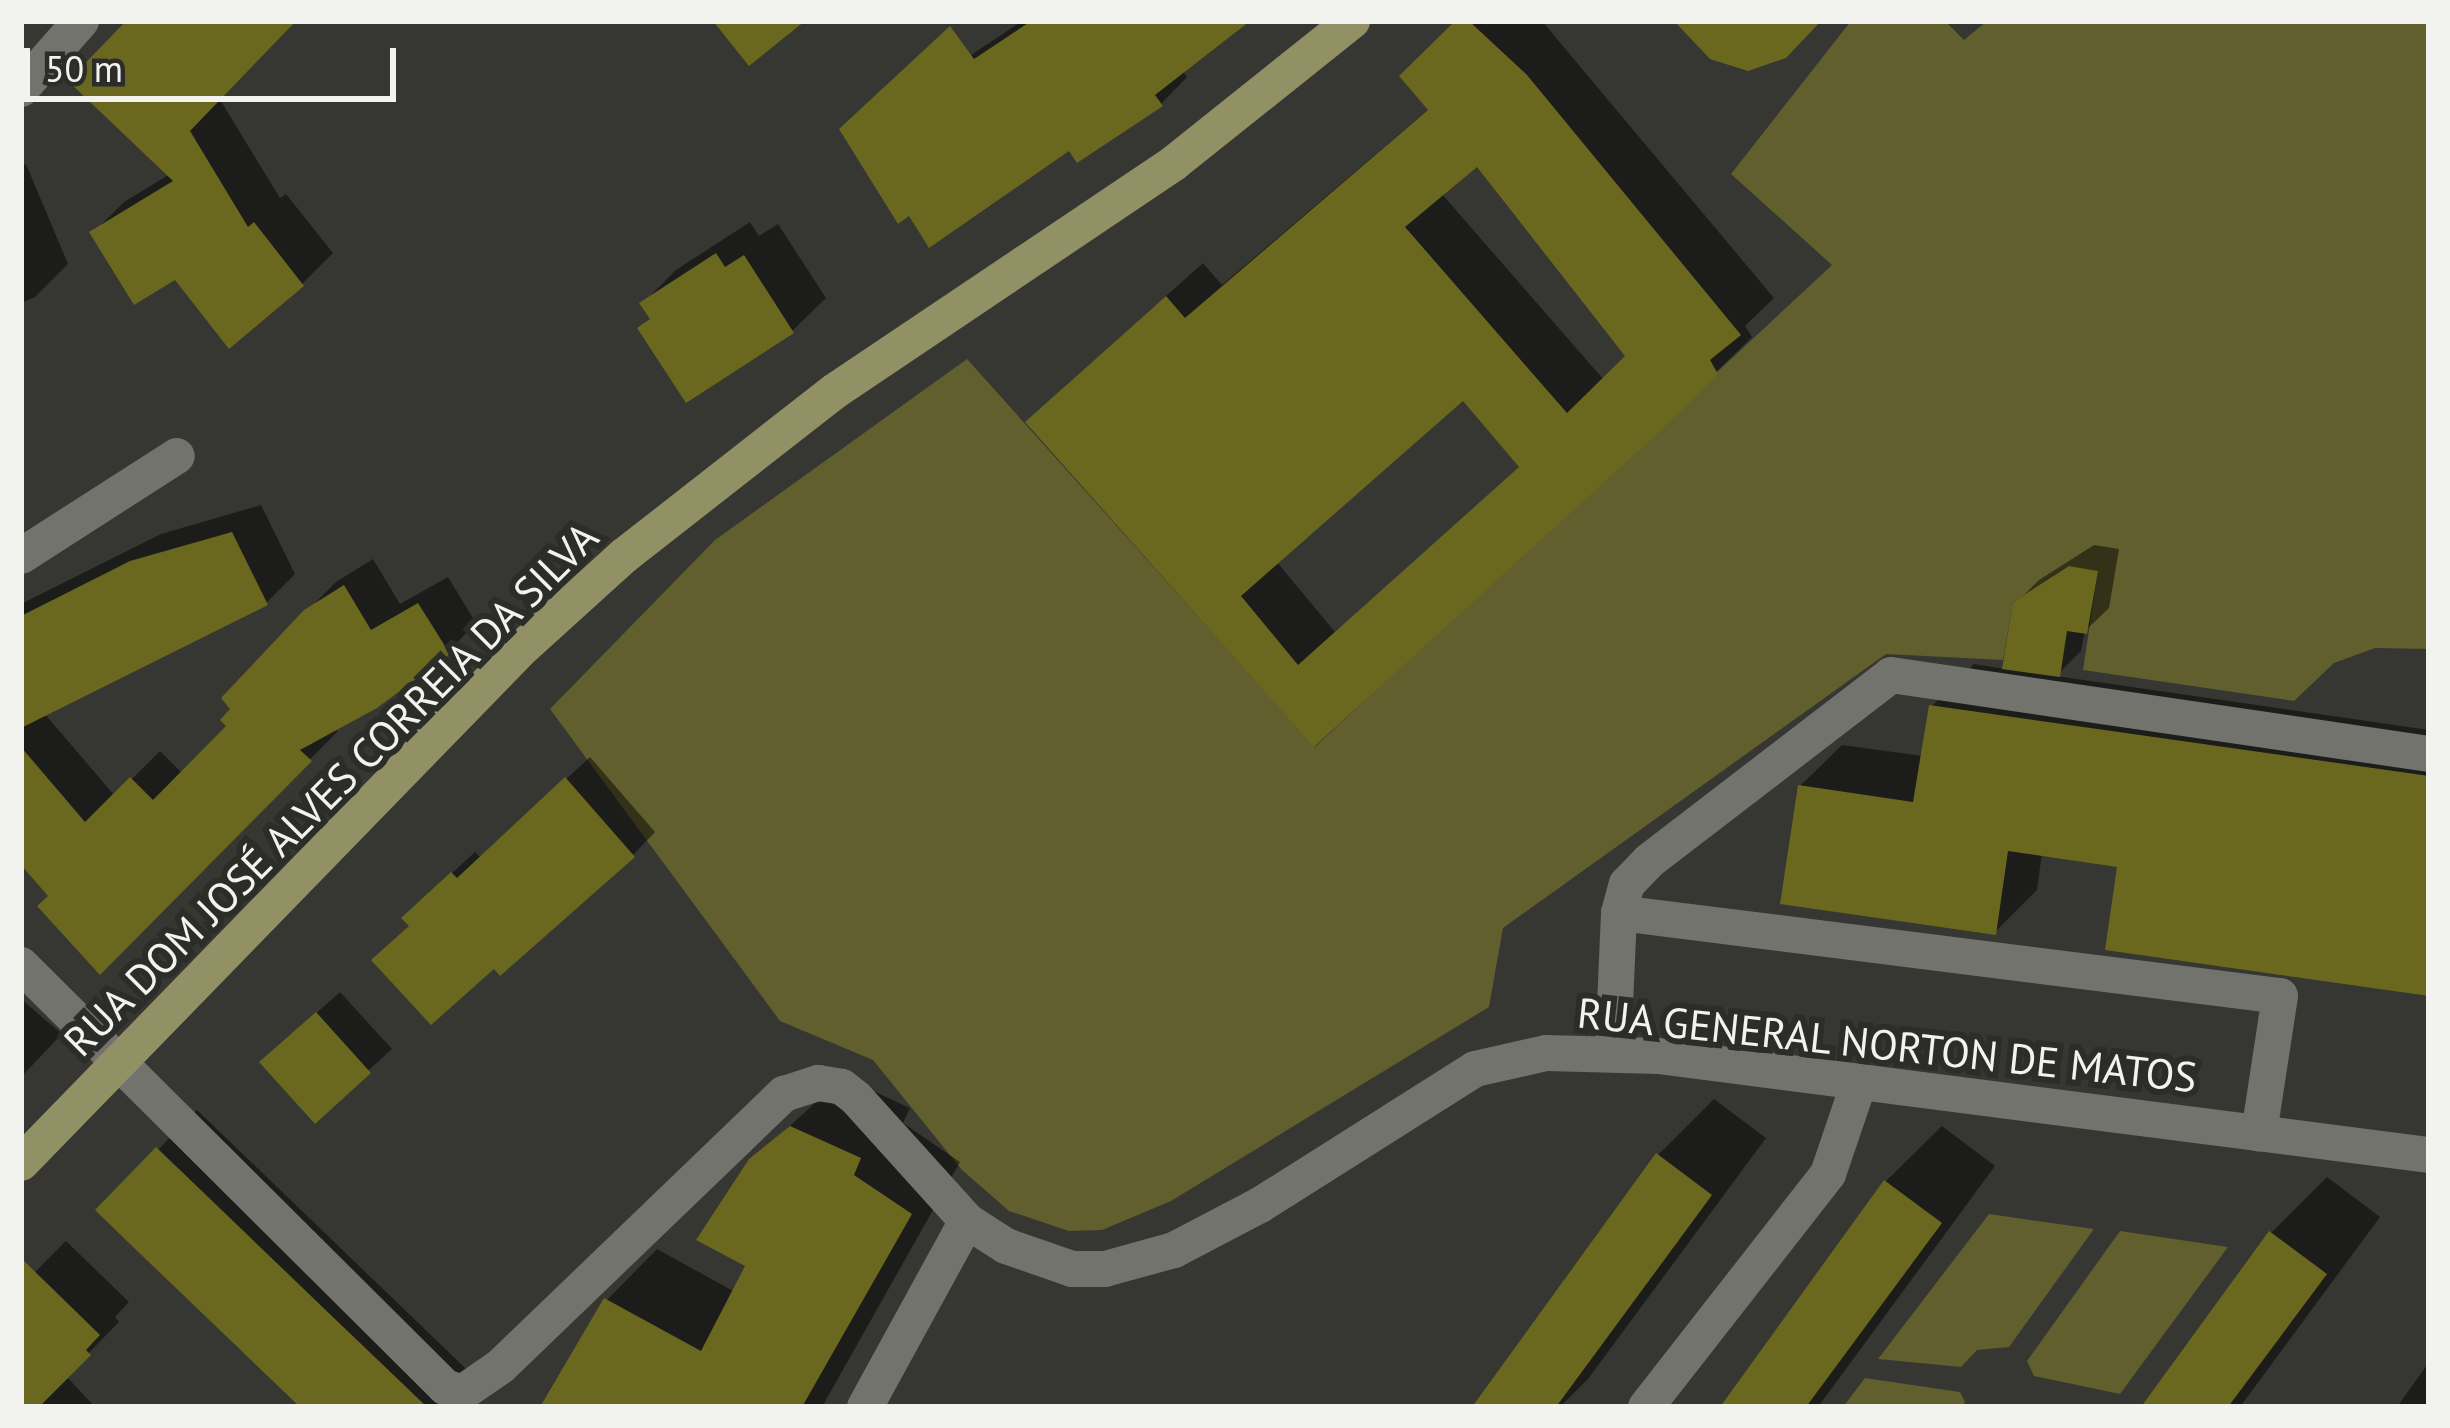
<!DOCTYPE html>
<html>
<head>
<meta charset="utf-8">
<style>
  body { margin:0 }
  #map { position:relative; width:2450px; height:1428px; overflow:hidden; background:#363632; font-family:"PT Sans",sans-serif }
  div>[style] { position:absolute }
  .green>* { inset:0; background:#605f2d }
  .shadow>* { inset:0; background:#0007 }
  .building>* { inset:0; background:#6a681f }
  .minor>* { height:36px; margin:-18px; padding:0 18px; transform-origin:18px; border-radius:18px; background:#73736e }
  .major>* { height:36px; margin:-18px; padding:0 18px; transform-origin:18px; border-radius:18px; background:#929165 }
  span { translate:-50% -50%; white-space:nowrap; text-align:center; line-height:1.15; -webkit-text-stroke:12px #2c2c28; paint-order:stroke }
  .street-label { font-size:42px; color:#f2f2ef }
  .frame { position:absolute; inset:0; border:24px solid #f2f2ef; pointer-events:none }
  .scale { position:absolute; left:24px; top:48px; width:372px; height:54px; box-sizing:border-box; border:6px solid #f2f2ef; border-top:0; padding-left:15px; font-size:36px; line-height:42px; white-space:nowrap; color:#f2f2ef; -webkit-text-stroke:9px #2c2c28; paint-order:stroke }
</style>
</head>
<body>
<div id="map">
  <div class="green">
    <div style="clip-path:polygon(1851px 21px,1945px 21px,1964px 40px,1987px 21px,2429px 21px,2429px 649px,2375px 648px,2334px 663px,2294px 701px,2083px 670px,2098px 571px,2069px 566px,2013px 602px,2003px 660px,1886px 654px,1503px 928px,1489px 1007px,1171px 1201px,1102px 1230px,1069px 1231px,1009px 1211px,962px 1170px,873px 1060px,780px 1021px,550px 709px,715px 540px,967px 359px,1315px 747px,1832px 265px,1731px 174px)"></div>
    <div style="clip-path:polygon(1989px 1214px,2094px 1229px,2009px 1347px,1977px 1350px,1961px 1367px,1878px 1359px)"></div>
    <div style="clip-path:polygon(2120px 1231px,2228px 1247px,2120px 1394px,2034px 1376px,2027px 1361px)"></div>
    <div style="clip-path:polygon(1865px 1378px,1960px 1392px,1965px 1402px,1961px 1407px,1843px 1407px)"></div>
  </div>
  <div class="shadow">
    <div style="clip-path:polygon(129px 21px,294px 21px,219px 98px,280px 198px,286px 194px,333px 253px,302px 284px,176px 276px,93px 233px,124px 202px,170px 174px)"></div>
    <div style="clip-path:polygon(1022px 21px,1245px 21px,1182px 70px,1187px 77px,1161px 104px,1070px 147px,878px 117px)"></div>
    <div style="clip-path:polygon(evenodd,1458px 21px,1542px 21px,1774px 298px,1745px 326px,1752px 337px,1716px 372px,1315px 743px,1064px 387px,1203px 263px,1222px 285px,1430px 108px,1458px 21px,1477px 163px,1629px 356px,1604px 380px,1441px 193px,1477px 163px,1458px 21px,1463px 397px,1522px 465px,1335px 632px,1276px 561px,1463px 397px)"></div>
    <div style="clip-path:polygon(26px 164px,68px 264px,35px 297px,21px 303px,21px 166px)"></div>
    <div style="clip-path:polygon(750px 222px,759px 236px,778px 224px,826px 298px,792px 331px,640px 328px,652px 317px,643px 303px,676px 270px)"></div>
    <div style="clip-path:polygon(261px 505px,295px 574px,266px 603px,44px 713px,115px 796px,160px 751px,183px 774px,231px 726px,306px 612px,336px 582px,373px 559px,400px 604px,448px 577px,476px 623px,448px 652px,335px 728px,338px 731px,100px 971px,52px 896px,21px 861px,21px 604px,161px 534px)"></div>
    <div style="clip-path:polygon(2094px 545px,2119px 549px,2109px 608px,2085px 631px,2081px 651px,2056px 676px,2429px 730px,2429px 993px,2120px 865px,2042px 853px,2037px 890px,1995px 932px,1800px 786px,1842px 745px,1923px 756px,1932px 706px,1974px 664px,2005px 669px,2015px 604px,2039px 580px)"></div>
    <div style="clip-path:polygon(590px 757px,655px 832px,633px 855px,428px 895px,475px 852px,481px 858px)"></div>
    <div style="clip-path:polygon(340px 992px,392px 1049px,315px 1119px,286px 1040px)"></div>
    <div style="clip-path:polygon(21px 999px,62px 1034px,21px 1077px)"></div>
    <div style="clip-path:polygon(843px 1077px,910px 1108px,903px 1123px,960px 1162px,822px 1407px,545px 1407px,607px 1300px,657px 1249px,735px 1292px,749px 1265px,752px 1161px)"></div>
    <div style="clip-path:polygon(1714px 1099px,1766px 1138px,1588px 1379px,1560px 1407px,1495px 1407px,1658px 1155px)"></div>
    <div style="clip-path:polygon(197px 1110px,487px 1389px,469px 1407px,303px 1407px,99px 1210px)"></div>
    <div style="clip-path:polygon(1942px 1126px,1995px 1166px,1818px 1407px,1723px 1407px,1886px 1181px)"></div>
    <div style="clip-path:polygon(2327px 1177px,2380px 1217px,2240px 1407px,2145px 1407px,2271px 1233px)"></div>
    <div style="clip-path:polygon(66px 1241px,129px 1302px,115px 1317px,119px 1322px,66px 1376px,95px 1407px,21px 1407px,21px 1286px)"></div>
    <div style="clip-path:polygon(2429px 1362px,2429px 1407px,2397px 1407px)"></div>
  </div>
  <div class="building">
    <div style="clip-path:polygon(126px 21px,296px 21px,190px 131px,248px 227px,254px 222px,304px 286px,229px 349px,175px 280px,134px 305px,89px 232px,173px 181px,68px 81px)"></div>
    <div style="clip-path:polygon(713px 21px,805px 21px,749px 66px)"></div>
    <div style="clip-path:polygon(1031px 21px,1250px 21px,1155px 95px,1163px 106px,1077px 163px,1069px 151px,929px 248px,909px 216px,898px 224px,839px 129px,950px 26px,974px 59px)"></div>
    <div style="clip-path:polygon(evenodd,1455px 21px,1469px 21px,1527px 75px,1741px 335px,1710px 360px,1718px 374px,1659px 432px,1314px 747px,1025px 422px,1166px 296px,1185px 318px,1428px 110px,1399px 76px,1455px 21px,1477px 167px,1625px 356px,1567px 413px,1405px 227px,1477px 167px,1455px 21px,1463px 401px,1519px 467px,1298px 665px,1241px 596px,1463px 401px)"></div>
    <div style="clip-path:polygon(1674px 21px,1821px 21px,1786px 58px,1748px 71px,1710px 59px)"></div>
    <div style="clip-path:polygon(716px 253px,725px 267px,744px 255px,794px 333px,686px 403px,637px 328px,650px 319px,639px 303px)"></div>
    <div style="clip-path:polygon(232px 532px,268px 605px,21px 728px,21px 616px,130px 561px)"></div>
    <div style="clip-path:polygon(2069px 566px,2098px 571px,2087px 634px,2067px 631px,2060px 677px,2002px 669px,2013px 602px)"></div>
    <div style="clip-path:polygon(344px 585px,371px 630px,418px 603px,450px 654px,377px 708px,300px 750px,312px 761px,100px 975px,37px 906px,48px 896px,21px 865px,21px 747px,85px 822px,130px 777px,153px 800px,226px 726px,220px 720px,230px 709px,221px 698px,304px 610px)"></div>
    <div style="clip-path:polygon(1929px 705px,2429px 776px,2429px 996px,2105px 950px,2117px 867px,2008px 851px,1996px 935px,1780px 904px,1798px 785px,1913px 802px)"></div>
    <div style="clip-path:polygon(565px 777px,635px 857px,500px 976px,494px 969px,431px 1025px,371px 960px,409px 926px,401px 918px,451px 872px,457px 878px)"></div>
    <div style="clip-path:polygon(316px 1012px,371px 1073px,315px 1124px,259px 1062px)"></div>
    <div style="clip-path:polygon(790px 1126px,861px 1158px,854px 1175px,912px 1214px,802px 1407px,540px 1407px,604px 1298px,701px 1351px,745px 1266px,696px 1240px,749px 1159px)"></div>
    <div style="clip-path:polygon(156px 1147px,336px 1320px,427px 1407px,300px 1407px,129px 1243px,95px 1210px)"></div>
    <div style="clip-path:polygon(1656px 1153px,1712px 1195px,1556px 1407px,1472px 1407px)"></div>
    <div style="clip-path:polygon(1884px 1180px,1942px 1223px,1806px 1407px,1720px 1407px)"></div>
    <div style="clip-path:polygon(2269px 1231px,2327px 1274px,2228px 1407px,2141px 1407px)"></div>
    <div style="clip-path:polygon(21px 1258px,100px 1335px,86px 1350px,91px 1355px,39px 1407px,21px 1407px)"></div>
  </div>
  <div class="minor">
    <div style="left:21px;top:89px;width:91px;rotate:-48.6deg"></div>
    <div style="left:21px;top:556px;width:185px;rotate:-32.7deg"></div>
    <div style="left:1619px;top:913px;width:666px;rotate:7.16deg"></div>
    <div style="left:2280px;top:996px;width:139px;rotate:98.7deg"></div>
    <div style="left:21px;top:965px;width:598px;rotate:44.86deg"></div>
    <div style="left:445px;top:1387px;width:18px;rotate:19deg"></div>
    <div style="left:462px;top:1393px;width:47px;rotate:-34.7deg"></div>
    <div style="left:501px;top:1366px;width:393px;rotate:-43.9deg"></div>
    <div style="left:784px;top:1094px;width:36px;rotate:-18deg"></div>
    <div style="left:818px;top:1083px;width:24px;rotate:9deg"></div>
    <div style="left:842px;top:1087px;width:18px;rotate:38deg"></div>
    <div style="left:856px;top:1098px;width:166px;rotate:47.9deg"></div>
    <div style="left:967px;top:1221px;width:46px;rotate:32.7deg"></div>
    <div style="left:1006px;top:1246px;width:70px;rotate:19.2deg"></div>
    <div style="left:1072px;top:1269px;width:33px"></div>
    <div style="left:1105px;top:1269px;width:72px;rotate:-15.4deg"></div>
    <div style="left:1174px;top:1250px;width:97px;rotate:-27.6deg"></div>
    <div style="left:1260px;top:1205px;width:254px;rotate:-32.3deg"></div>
    <div style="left:1475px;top:1069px;width:73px;rotate:-12.7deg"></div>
    <div style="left:1546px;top:1053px;width:112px;rotate:1.5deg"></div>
    <div style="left:1658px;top:1056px;width:777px;rotate:7.32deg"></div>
    <div style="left:1613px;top:1051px;width:138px;rotate:-87.5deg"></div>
    <div style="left:1619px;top:913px;width:30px;rotate:-75deg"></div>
    <div style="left:1627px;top:884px;width:32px;rotate:-46deg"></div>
    <div style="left:1649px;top:861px;width:305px;rotate:-37.5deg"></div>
    <div style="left:1891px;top:675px;width:544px;rotate:8.35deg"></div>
    <div style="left:865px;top:1407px;width:212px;rotate:-61.3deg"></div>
    <div style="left:1646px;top:1407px;width:296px;rotate:-52deg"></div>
    <div style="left:1828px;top:1174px;width:96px;rotate:-71.2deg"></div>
  </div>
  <div class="major">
    <div style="left:21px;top:1163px;width:714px;rotate:-45.79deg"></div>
    <div style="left:519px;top:651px;width:143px;rotate:-42.2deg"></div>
    <div style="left:625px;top:555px;width:266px;rotate:-38deg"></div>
    <div style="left:835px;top:391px;width:409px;rotate:-33.9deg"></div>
    <div style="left:1174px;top:163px;width:228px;rotate:-38.6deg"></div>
  </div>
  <div class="street-label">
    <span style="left:331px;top:789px;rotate:-45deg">RUA DOM JOSÉ ALVES CORREIA DA SILVA</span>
    <span style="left:1887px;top:1045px;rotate:6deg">RUA GENERAL NORTON DE MATOS</span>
  </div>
  <div class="frame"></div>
  <div class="scale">50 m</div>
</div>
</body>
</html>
